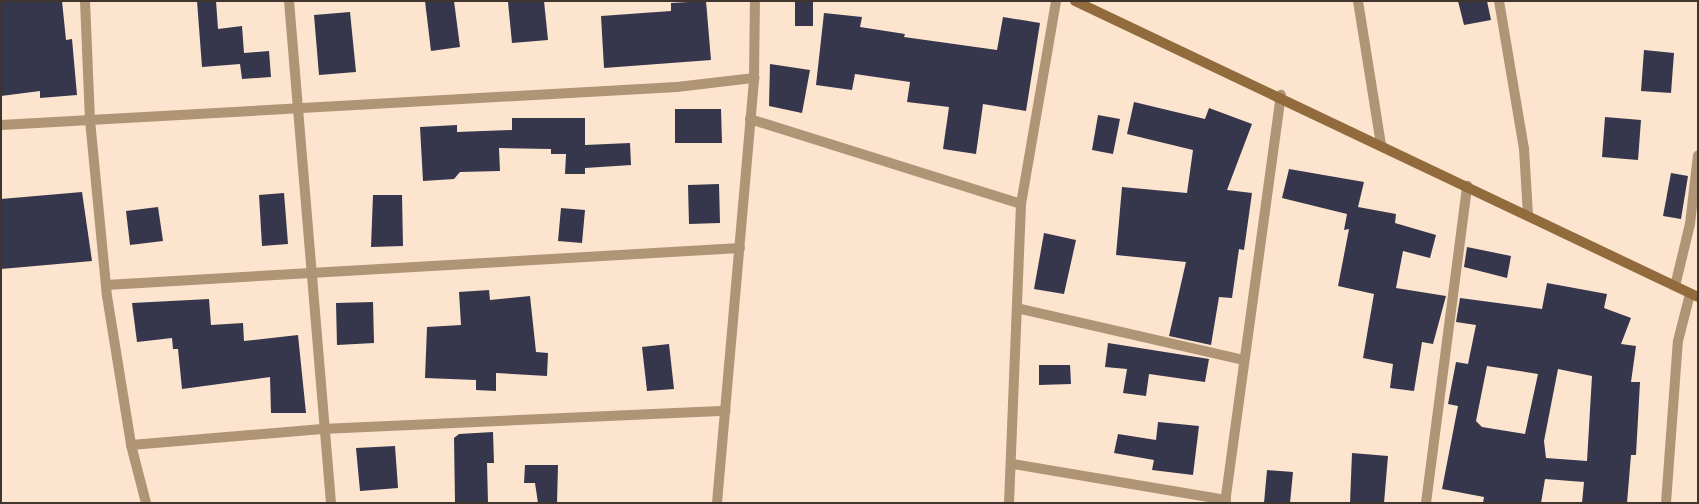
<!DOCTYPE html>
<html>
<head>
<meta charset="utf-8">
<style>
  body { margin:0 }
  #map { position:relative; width:1699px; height:504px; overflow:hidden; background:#fce4cf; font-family:Montserrat,sans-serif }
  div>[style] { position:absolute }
  .building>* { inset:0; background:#36374d }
  .street>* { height:10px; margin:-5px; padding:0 5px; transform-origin:5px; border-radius:5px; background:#af9476 }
  .secondary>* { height:10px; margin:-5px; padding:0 5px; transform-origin:5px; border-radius:5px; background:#916b3c }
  span { translate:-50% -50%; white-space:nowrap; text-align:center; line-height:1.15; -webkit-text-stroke:5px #fef4ec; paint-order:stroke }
  .frame { position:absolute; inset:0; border:2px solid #3f352d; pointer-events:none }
</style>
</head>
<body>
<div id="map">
  <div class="building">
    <div style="clip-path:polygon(1px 1px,62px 1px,66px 40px,72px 39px,77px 95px,40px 98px,40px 91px,1px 96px)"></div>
    <div style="clip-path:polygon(197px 1px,216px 1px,218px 29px,242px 26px,244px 53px,269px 51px,271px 77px,242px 79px,240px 64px,202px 67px)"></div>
    <div style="clip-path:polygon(425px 1px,454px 1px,460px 47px,431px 51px)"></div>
    <div style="clip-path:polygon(544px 1px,548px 40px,512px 43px,508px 2px)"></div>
    <div style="clip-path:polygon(706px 1px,711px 60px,604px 68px,601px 16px,671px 11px,671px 3px)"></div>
    <div style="clip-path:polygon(795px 1px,813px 1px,813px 26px,795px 26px)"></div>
    <div style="clip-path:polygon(1458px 1px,1487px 1px,1491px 20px,1464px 25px)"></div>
    <div style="clip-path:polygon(350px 12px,356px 72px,319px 75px,314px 15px)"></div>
    <div style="clip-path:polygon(824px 13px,862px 17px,860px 27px,905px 34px,904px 37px,997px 50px,1003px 17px,1040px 23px,1026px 111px,983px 104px,976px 154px,943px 149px,949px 107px,907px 102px,910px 82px,855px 74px,852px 90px,816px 85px)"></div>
    <div style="clip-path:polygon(1644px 50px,1674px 53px,1671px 93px,1641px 91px)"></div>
    <div style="clip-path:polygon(770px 64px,810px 70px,802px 113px,769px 106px)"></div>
    <div style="clip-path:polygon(1134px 102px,1205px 119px,1209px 108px,1252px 124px,1227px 190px,1252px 193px,1244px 250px,1239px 249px,1232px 298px,1219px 297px,1211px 345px,1169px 336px,1186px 262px,1116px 255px,1122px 187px,1187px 193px,1193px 150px,1127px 134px)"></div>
    <div style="clip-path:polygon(675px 109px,721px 109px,722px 143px,675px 143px)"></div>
    <div style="clip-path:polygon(1098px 115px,1120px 119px,1113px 154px,1092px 150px)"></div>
    <div style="clip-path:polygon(1605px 117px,1641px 120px,1638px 160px,1602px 157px)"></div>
    <div style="clip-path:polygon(512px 118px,585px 118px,585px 145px,630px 143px,631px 165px,585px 168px,585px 174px,565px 174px,566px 154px,551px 154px,551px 149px,499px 148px,500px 171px,460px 172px,454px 179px,423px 181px,420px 127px,457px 125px,457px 132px,512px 130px)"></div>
    <div style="clip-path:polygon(1289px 169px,1364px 182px,1358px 207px,1396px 214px,1395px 223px,1436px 235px,1430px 258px,1403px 251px,1396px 288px,1446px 296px,1433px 344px,1422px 342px,1414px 391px,1390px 388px,1393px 364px,1363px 358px,1374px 294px,1338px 286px,1349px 229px,1344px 230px,1347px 214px,1282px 198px)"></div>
    <div style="clip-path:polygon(1671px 173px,1688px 176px,1681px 219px,1663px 216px)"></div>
    <div style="clip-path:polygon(719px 184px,720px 223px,689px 224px,688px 185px)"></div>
    <div style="clip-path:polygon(82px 192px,92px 261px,1px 269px,1px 199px)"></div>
    <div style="clip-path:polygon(284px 193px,288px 244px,262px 246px,259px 195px)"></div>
    <div style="clip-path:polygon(373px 195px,402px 195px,403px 246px,371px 247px)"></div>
    <div style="clip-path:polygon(158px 207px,163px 241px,130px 245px,126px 211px)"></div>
    <div style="clip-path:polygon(561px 208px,585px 210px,582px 243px,558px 241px)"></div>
    <div style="clip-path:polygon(1044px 233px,1076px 240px,1064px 294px,1034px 289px)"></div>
    <div style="clip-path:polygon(1467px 247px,1511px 256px,1507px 278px,1464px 267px)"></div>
    <div style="clip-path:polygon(evenodd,1547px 283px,1607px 294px,1604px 308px,1631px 318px,1621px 344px,1636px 346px,1631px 382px,1640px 382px,1636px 455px,1631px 455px,1627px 503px,1582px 503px,1584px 482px,1545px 479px,1541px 503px,1483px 503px,1484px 497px,1442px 489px,1458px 406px,1448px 404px,1456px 362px,1468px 364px,1476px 325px,1456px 322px,1460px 298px,1542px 309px,1547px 283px,1487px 366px,1538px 374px,1525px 434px,1482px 427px,1476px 421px,1487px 366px,1547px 283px,1558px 369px,1592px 376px,1587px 461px,1546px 458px,1544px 441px,1558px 369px)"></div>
    <div style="clip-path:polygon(489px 290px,490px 300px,530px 296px,536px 352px,548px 353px,547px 376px,496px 373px,496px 391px,476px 390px,476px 380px,425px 378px,427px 327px,461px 325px,459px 292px)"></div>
    <div style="clip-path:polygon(209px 299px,211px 325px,243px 323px,244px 341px,298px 335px,306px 413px,271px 413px,270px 377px,182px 389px,178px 349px,173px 349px,172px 338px,137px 342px,132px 303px)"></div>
    <div style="clip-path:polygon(373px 302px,374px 343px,337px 345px,336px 303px)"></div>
    <div style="clip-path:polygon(1108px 343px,1209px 359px,1205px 382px,1149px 374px,1146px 396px,1123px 393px,1127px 369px,1105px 367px)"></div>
    <div style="clip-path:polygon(669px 344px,674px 389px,647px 391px,642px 347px)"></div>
    <div style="clip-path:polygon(1039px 365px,1070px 365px,1071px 384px,1039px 385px)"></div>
    <div style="clip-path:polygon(1158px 422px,1199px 426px,1193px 475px,1152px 470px,1154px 460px,1114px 453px,1118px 434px,1156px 440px)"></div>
    <div style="clip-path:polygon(493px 432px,494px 463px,487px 463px,488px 503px,455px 503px,454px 438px,459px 434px)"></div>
    <div style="clip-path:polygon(395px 446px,398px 488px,360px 491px,356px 448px)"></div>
    <div style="clip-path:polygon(1352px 453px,1388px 456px,1384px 503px,1350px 503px)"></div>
    <div style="clip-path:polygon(525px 465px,558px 465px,557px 503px,538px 503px,535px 483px,524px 483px)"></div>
    <div style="clip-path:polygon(1267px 470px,1293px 472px,1290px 503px,1264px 503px)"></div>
  </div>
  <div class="street">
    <div style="left:85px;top:1px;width:119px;rotate:87.6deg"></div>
    <div style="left:90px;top:120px;width:177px;rotate:84.5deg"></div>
    <div style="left:107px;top:296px;width:151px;rotate:80.8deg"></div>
    <div style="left:131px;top:445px;width:60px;rotate:75.5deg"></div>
    <div style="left:289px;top:1px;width:504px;rotate:85.22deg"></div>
    <div style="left:1358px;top:1px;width:145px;rotate:80.9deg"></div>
    <div style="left:1499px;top:1px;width:150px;rotate:80.4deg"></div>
    <div style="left:1524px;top:149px;width:66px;rotate:86.5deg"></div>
    <div style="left:750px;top:119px;width:284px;rotate:17.4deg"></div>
    <div style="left:1px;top:125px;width:677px;rotate:-3.22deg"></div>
    <div style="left:677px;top:87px;width:78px;rotate:-6.7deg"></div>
    <div style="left:106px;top:285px;width:635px;rotate:-3.34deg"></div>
    <div style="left:1675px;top:286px;width:64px;rotate:-76.4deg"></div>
    <div style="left:1690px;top:224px;width:69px;rotate:-83.4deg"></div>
    <div style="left:1017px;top:308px;width:233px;rotate:12.9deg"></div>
    <div style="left:131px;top:445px;width:192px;rotate:-4.8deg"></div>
    <div style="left:322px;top:429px;width:404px;rotate:-2.6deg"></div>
    <div style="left:1013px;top:464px;width:216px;rotate:9.6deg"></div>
    <div style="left:717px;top:503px;width:427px;rotate:-85deg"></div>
    <div style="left:754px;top:78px;width:77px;rotate:-89.3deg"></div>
    <div style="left:1009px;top:503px;width:299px;rotate:-87.7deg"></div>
    <div style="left:1021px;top:204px;width:206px;rotate:-80.2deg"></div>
    <div style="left:1225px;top:503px;width:412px;rotate:-82.2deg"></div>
    <div style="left:1426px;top:503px;width:320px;rotate:-82.6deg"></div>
    <div style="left:1666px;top:503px;width:162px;rotate:-85.8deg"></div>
    <div style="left:1678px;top:341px;width:49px;rotate:-75.7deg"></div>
  </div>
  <div class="secondary">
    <div style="left:1075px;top:1px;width:690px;rotate:25.41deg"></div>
  </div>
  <div class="frame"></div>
</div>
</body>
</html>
